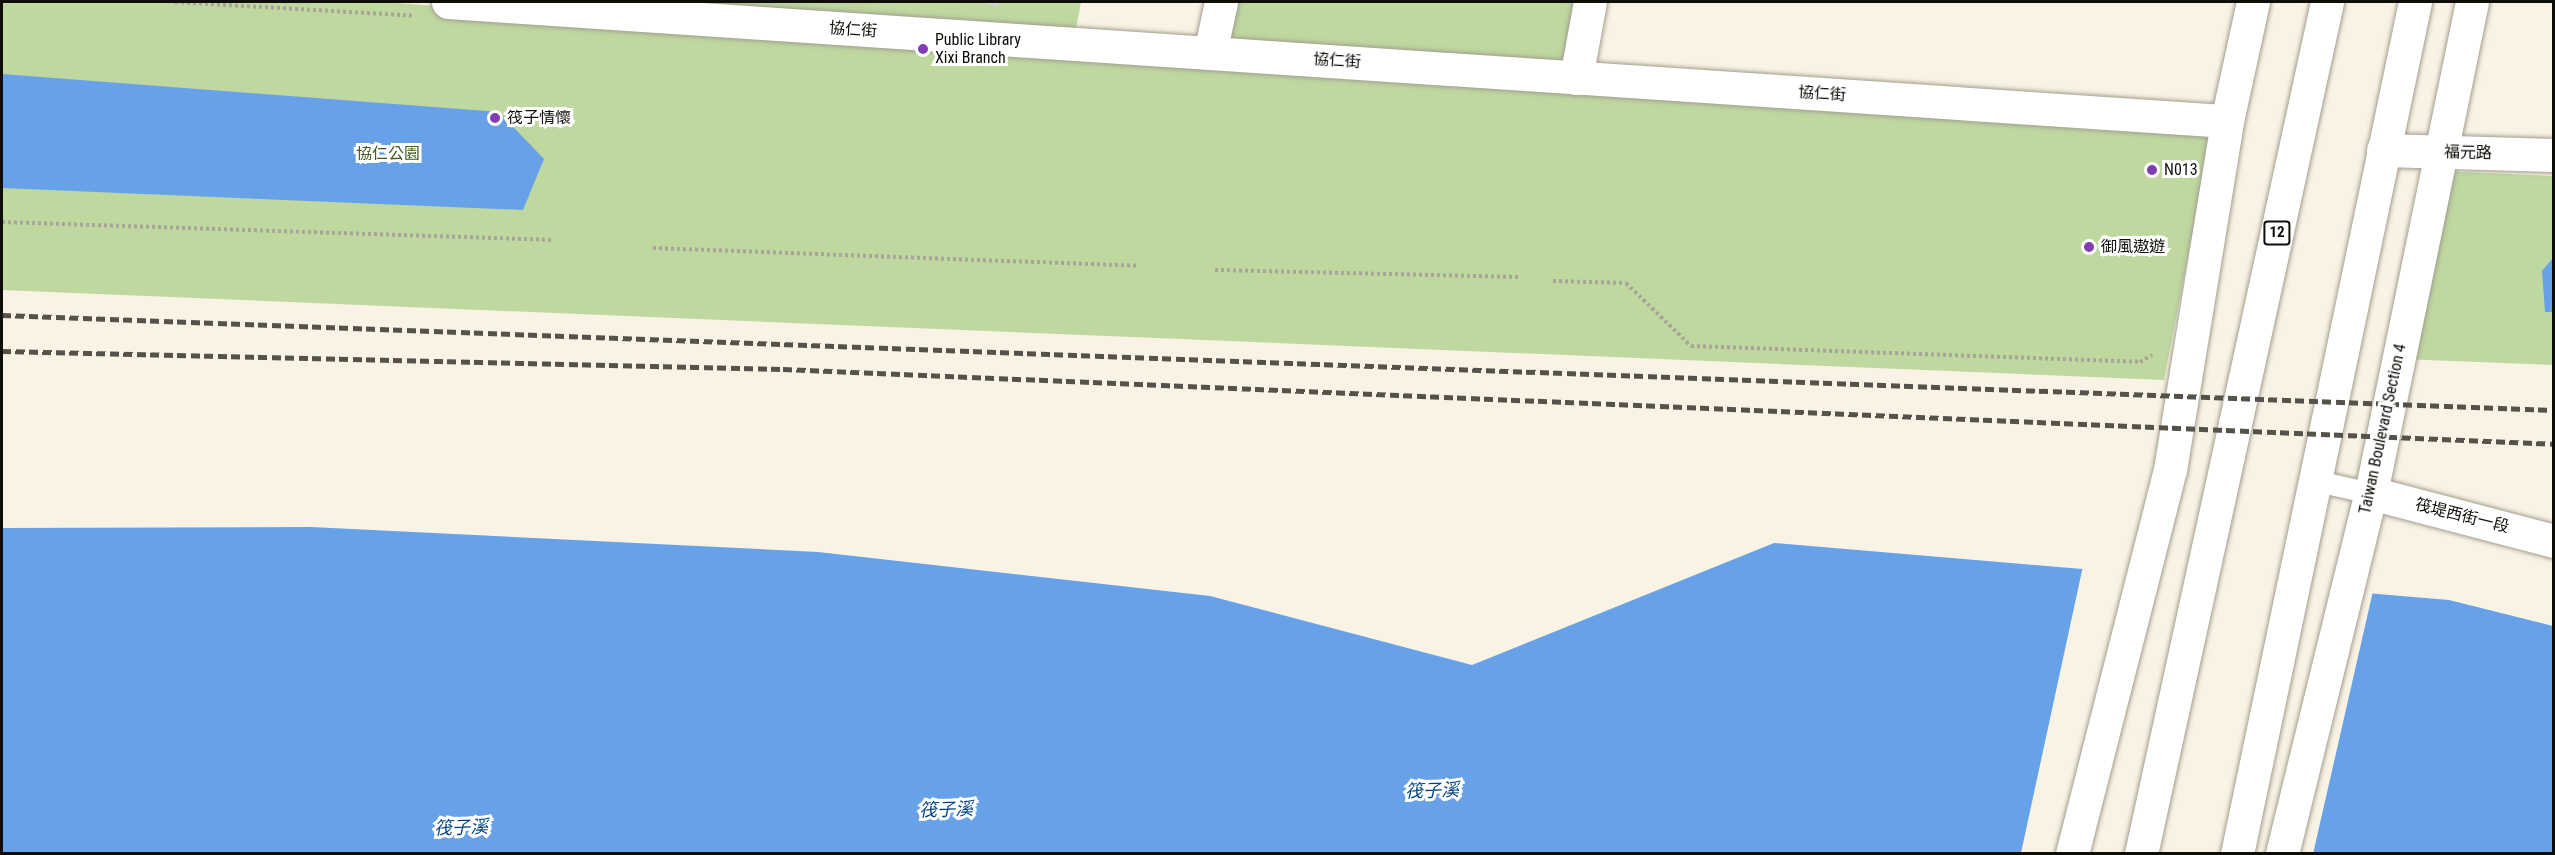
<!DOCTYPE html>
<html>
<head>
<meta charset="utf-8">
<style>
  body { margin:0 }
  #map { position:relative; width:2555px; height:855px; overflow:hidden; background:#f8f3e4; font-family:"Roboto Condensed","Noto Sans TC",sans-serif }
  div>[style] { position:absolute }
  .green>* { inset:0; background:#bed8a0 }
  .water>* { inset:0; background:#67a1e8 }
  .pier>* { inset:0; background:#f8f3e4 }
  .building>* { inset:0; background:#dbd0dd }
  .path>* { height:4px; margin-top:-2px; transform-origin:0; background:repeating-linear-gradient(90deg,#a9a59a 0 3px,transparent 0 6px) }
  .roads { filter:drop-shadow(0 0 2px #a39e8f) drop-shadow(0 0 2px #a39e8f) }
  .lane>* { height:21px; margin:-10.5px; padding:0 10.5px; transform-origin:10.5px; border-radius:10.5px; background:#fff }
  .street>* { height:33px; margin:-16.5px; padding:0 16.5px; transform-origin:16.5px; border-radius:16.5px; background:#fff }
  .secondary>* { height:33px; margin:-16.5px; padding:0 16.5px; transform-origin:16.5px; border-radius:16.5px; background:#fff }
  .primary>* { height:33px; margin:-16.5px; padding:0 16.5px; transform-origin:16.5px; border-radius:16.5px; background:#fff }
  .rail>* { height:4.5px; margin-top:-2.25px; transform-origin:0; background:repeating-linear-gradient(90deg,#55524a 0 9px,transparent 0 13.5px) }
  .dots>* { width:16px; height:16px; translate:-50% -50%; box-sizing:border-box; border:3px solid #fff; border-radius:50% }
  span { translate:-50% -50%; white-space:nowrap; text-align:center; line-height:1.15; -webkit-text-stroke:6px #fff; paint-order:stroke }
  .shield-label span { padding:2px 4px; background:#fff; border:2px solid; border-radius:4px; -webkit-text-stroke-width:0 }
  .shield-label { font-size:15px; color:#0f0d08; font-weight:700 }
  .street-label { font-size:16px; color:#0f0d08 }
  .poi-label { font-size:16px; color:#0f0d08 }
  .left { translate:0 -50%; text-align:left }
  .park-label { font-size:16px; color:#425a1f }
  .water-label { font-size:18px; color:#014381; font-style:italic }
  .frame { position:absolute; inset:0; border:3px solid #0f0d08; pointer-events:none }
</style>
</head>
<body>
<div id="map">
  <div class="green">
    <div style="clip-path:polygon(2px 2px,381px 2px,2213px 127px,2164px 380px,2px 290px)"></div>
    <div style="clip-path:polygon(681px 2px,1081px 2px,1075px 34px)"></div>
    <div style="clip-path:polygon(1236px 2px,1575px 2px,1564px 61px,1228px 40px)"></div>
    <div style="clip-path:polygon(2439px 171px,2553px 176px,2553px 365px,2400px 359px)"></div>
  </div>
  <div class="water">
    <div style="clip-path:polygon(2px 74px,499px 112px,544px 159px,523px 210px,2px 188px)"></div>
    <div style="clip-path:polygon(2553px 258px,2553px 312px,2545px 312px,2542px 271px)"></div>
    <div style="clip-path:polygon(311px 527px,818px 552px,1210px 596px,1472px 665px,1774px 543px,2449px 600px,2553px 626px,2553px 853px,2px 854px,2px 528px)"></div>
  </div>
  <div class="pier">
    <div style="clip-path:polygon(2083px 566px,2373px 591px,2313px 854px,2021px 853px)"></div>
  </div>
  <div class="building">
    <div style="clip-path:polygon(979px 2px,999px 2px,998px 6px)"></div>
  </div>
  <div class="path">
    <div style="left:175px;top:2px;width:240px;rotate:3.3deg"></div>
    <div style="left:2px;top:222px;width:551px;rotate:1.87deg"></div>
    <div style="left:653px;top:248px;width:485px;rotate:2.1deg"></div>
    <div style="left:1215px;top:270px;width:304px;rotate:1.3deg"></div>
    <div style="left:1553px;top:281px;width:73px;rotate:1.6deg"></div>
    <div style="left:1626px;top:283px;width:91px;rotate:44.1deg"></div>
    <div style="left:1691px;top:346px;width:449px;rotate:2deg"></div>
    <div style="left:2140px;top:362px;width:14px;rotate:-30deg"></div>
  </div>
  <div class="roads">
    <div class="lane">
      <div style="left:2317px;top:481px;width:55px;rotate:12.5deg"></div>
    </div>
    <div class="street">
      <div style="left:448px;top:2px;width:1783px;rotate:3.83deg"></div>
      <div style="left:1210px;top:53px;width:52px;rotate:-77.8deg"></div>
      <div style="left:1576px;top:78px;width:77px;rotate:-79.6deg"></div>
      <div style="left:2383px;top:150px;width:171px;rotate:1.7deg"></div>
      <div style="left:2371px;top:493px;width:189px;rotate:14.7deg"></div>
    </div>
    <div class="secondary">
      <div style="left:2072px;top:854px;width:396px;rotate:-75.7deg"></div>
      <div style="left:2170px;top:470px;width:354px;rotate:-80.7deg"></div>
      <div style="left:2227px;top:121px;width:122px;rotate:-77.7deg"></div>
      <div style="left:2282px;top:854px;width:372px;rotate:-76.2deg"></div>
      <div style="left:2371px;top:493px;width:501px;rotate:-78.38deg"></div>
    </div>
    <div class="primary">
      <div style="left:2141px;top:854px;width:872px;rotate:-77.68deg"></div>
      <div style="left:2237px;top:854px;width:870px;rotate:-78.2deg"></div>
    </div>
  </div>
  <div class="rail">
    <div style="left:2px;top:315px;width:2554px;rotate:2.13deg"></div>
    <div style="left:2px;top:351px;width:781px;rotate:1.32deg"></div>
    <div style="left:783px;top:369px;width:1773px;rotate:2.42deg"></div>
  </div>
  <div class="dots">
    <div style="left:923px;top:49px;background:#813db1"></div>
    <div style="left:495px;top:118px;background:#813db1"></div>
    <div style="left:2152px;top:170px;background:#813db1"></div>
    <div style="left:2089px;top:247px;background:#813db1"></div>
  </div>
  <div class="shield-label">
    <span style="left:2277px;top:233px">12</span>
  </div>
  <div class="street-label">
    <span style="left:853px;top:30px;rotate:4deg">協仁街</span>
    <span style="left:1337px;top:61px;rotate:4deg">協仁街</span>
    <span style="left:1822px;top:94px;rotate:4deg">協仁街</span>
    <span style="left:2468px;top:153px;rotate:1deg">福元路</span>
    <span style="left:2383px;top:429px;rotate:-78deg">Taiwan Boulevard Section 4</span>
    <span style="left:2462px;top:516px;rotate:14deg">筏堤西街一段</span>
  </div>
  <div class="poi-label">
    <span class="left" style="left:935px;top:49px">Public Library<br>Xixi Branch</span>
    <span class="left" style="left:507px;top:118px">筏子情懷</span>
    <span class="left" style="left:2164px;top:170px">N013</span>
    <span class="left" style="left:2101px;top:247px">御風遨遊</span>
  </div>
  <div class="park-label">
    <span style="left:388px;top:154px">協仁公園</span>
  </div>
  <div class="water-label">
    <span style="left:1432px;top:791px;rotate:-2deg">筏子溪</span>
    <span style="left:946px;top:810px;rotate:-2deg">筏子溪</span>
    <span style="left:461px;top:828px;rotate:-2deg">筏子溪</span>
  </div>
  <div class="frame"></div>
</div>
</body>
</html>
